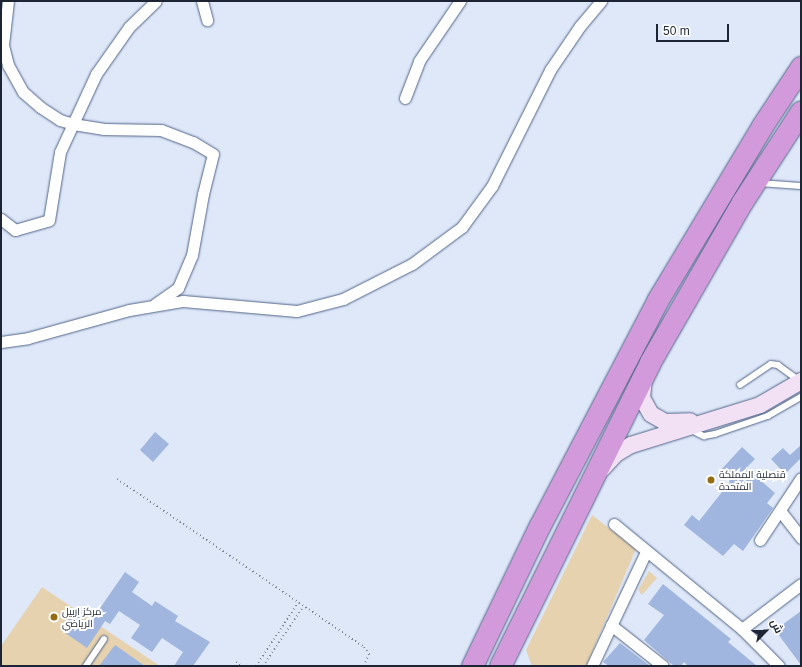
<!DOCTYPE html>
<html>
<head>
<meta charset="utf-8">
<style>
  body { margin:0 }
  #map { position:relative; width:802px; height:667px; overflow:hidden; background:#dee8f9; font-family:Arial,Cairo,sans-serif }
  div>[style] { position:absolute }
  .green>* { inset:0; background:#e6d2ae }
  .building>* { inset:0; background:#a0b6de }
  .path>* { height:2px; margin-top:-1px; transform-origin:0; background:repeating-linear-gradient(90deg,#7a8393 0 1px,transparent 0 4px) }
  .roads { filter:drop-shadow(0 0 1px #516488) drop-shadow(0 0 1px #516488) }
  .lane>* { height:5.5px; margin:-2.75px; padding:0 2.75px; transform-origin:2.75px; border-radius:2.75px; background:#fff }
  .street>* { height:11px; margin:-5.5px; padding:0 5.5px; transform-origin:5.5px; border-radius:5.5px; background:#fff }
  .secondary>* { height:16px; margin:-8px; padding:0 8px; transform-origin:8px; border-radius:8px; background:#f2e1f4 }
  .highway>* { height:21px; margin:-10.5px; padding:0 10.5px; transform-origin:10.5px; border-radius:10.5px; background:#d39adb }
  .dots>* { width:11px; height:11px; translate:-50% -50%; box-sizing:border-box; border:2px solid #fff; border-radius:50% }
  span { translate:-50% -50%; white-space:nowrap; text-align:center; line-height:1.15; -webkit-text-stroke:4px #fff; paint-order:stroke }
  .poi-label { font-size:10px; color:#1d2534 }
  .left { translate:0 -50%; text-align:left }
  .frame { position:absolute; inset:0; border:2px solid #1d2534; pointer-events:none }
  .north { position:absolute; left:746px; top:611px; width:40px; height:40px; -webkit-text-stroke:3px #fff; paint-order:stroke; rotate:66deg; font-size:11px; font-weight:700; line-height:16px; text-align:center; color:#1d2534 }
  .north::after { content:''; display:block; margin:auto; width:14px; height:18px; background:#1d2534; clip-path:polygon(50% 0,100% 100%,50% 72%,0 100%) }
  .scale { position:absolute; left:656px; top:24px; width:73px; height:18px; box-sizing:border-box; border:2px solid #1d2534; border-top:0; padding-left:5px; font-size:12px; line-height:14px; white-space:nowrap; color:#1d2534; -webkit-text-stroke:3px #fff; paint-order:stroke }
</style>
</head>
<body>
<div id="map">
  <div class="green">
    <div style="clip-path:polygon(592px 515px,636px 549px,586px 666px,532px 666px,526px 650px)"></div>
    <div style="clip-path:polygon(649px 571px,657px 578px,642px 595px,638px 590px)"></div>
    <div style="clip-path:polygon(42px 587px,160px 666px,1px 666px,1px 646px)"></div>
  </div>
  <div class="building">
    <div style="clip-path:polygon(155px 432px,169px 444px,153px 462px,140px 450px)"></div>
    <div style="clip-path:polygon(801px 445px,801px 458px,785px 474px,771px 459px,783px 448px,790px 455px)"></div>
    <div style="clip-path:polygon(742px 447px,755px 459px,746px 468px,775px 493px,767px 503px,773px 508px,743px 551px,734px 544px,723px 556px,684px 525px,692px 515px,699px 521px,730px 482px,719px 472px)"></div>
    <div style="clip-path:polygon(125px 572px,139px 582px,132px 592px,152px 606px,155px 601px,178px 616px,175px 621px,210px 642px,193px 666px,174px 666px,183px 652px,162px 638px,152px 652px,131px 638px,140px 625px,119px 611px,110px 624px,105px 621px,87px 648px,61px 630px,73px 613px,89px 624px)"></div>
    <div style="clip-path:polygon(663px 584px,731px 639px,728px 642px,757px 666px,688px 666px,684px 662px,681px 666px,674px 666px,644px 640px,664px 615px,648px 604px)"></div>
    <div style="clip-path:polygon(801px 611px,801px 665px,775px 630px)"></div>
    <div style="clip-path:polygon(620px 643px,650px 666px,609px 666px,603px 662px)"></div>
    <div style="clip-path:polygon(115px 645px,145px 666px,99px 666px)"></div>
  </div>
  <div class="path">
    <div style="left:117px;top:479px;width:299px;rotate:34.2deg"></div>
    <div style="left:364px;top:647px;width:9px;rotate:54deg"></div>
    <div style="left:369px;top:654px;width:13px;rotate:113deg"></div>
    <div style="left:236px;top:662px;width:7px;rotate:34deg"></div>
    <div style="left:256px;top:666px;width:76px;rotate:-56.3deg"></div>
    <div style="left:263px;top:666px;width:71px;rotate:-55.9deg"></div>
  </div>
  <div class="roads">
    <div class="lane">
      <div style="left:759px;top:183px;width:42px;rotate:4.1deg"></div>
      <div style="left:740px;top:385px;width:37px;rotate:-34deg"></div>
      <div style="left:771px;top:364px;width:7px;rotate:8deg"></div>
      <div style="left:778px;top:365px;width:26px;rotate:36deg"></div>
      <div style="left:690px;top:429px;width:16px;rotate:27deg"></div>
      <div style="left:704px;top:436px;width:11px;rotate:-10deg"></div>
      <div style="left:715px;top:434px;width:56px;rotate:-18.8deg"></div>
      <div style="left:768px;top:416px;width:38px;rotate:-30deg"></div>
      <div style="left:86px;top:666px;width:32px;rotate:-56deg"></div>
    </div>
    <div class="street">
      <div style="left:8px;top:1px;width:44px;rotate:96.5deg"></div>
      <div style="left:3px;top:45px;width:21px;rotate:76deg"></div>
      <div style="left:8px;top:65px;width:31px;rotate:61deg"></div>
      <div style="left:23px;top:92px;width:23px;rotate:41deg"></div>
      <div style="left:40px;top:107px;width:24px;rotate:33deg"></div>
      <div style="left:60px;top:120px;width:14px;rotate:17deg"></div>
      <div style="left:73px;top:124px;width:30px;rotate:9deg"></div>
      <div style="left:103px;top:129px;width:58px;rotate:1deg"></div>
      <div style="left:161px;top:130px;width:34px;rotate:21deg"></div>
      <div style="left:193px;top:142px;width:23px;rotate:31deg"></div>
      <div style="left:213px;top:154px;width:41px;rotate:104deg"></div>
      <div style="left:203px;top:194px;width:62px;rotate:100.2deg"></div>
      <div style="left:192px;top:255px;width:36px;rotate:113deg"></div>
      <div style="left:178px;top:288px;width:28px;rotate:145deg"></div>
      <div style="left:202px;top:1px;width:20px;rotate:75deg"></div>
      <div style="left:405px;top:98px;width:40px;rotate:-69deg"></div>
      <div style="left:419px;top:61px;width:73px;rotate:-55.7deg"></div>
      <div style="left:1px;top:219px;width:18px;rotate:38deg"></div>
      <div style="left:15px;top:230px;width:35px;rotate:-16deg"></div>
      <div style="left:49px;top:220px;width:69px;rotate:-80.8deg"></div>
      <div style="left:60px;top:152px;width:86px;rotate:-65.2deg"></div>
      <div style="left:96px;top:74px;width:57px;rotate:-54.9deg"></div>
      <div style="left:129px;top:27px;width:37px;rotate:-44deg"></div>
      <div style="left:1px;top:342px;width:27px;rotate:-8deg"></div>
      <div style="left:28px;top:338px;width:105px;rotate:-15.5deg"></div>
      <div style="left:129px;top:310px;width:55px;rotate:-9.5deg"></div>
      <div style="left:183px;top:301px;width:114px;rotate:5deg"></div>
      <div style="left:297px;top:311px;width:48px;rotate:-14.6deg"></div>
      <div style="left:343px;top:299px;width:77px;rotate:-26.9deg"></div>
      <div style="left:412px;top:264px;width:62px;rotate:-36.5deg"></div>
      <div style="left:462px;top:227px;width:51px;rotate:-53.8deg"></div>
      <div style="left:492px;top:186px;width:130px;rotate:-63.4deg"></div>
      <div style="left:550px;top:70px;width:53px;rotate:-55.7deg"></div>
      <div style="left:580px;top:26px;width:33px;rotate:-50deg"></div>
      <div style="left:781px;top:512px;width:33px;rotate:52deg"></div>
      <div style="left:614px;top:524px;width:166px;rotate:39.4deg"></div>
      <div style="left:742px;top:629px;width:52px;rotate:45deg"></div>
      <div style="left:760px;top:540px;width:74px;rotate:-56.5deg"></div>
      <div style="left:611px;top:625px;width:66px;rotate:38.3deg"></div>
      <div style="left:742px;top:629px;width:74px;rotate:-37.3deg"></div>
      <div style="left:592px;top:666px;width:126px;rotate:-64.7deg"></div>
    </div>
    <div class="secondary">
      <div style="left:644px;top:379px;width:19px;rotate:96deg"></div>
      <div style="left:642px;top:398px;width:18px;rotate:61deg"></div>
      <div style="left:651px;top:414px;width:16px;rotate:30deg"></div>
      <div style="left:665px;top:422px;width:25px;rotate:-2deg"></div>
      <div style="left:602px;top:469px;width:21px;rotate:-47deg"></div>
      <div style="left:616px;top:454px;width:17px;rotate:-31deg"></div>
      <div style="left:631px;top:445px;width:135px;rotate:-17.2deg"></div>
      <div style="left:760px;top:405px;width:48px;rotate:-30.3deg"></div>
    </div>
    <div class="highway">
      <div style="left:472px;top:666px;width:154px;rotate:-64.3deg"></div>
      <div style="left:539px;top:527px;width:255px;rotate:-62.4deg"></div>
      <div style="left:657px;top:301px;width:204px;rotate:-59deg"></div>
      <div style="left:762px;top:126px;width:71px;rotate:-56.5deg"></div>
      <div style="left:500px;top:666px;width:339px;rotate:-63.7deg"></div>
      <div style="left:650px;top:362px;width:185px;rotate:-60.1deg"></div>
      <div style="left:742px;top:202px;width:108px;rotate:-57deg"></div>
    </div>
  </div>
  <div class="dots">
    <div style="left:711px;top:480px;background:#936c14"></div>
    <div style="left:54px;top:617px;background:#936c14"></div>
  </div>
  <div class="poi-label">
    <span class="left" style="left:719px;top:480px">قنصلية المملكة<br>المتحدة</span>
    <span class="left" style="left:62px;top:617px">مركز اربيل<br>الرياضي</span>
  </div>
  <div class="frame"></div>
  <div class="north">ش</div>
  <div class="scale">50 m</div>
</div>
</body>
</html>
